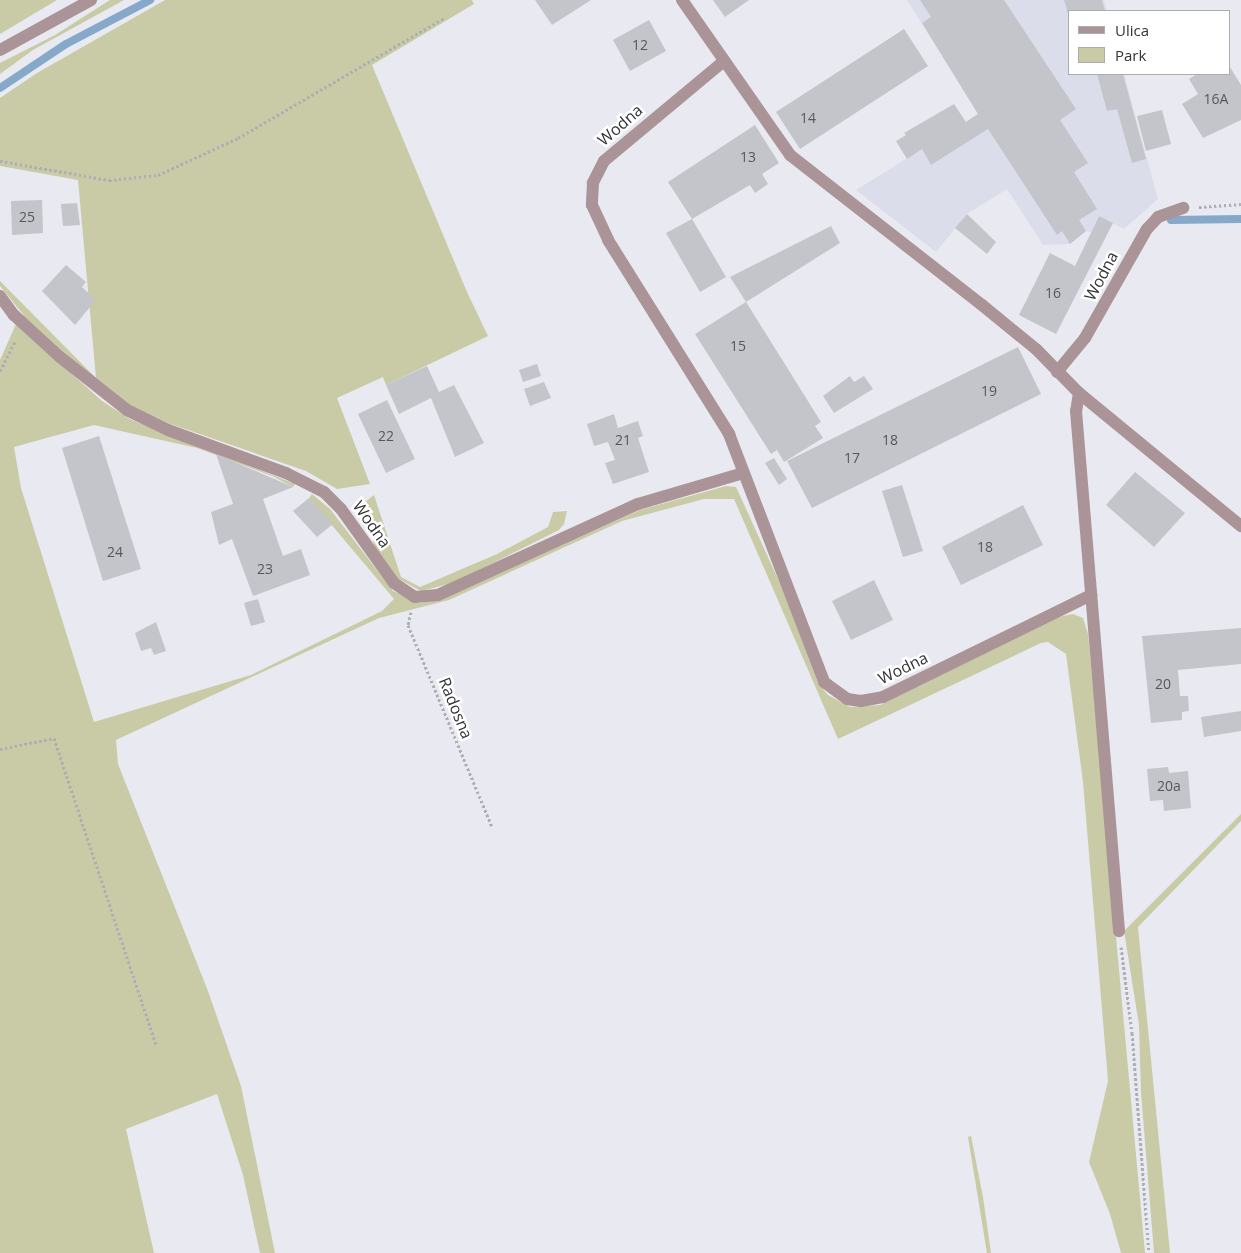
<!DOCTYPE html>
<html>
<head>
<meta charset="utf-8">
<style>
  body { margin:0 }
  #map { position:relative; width:1241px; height:1253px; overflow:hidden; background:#e9eaf1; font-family:"Open Sans",sans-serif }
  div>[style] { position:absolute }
  .built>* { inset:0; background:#dbddeb }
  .green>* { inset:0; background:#c9cba7 }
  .stream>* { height:8px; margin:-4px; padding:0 4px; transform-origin:4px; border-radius:4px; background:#86a8c9 }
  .building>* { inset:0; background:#c4c4cb }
  .path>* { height:3px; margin-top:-1.5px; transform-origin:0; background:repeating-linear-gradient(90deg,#adaeb4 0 2.5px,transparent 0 5px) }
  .street>* { height:12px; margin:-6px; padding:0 6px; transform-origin:6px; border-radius:6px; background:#ab9497 }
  span { translate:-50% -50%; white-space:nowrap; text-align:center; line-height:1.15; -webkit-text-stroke:5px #fff; paint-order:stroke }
  .number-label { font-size:14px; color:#57575b }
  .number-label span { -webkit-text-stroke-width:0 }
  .street-label { font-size:16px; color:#333336 }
  .legend { position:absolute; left:1068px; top:10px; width:162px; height:65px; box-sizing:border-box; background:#fff; border:1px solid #adadaf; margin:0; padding:6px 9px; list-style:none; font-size:15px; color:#333336 }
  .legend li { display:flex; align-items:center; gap:10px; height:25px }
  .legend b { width:25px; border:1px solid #adadaf }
</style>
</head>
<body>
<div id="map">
  <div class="built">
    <div style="clip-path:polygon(907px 0,1104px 0,1107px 11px,1070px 11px,1070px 74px,1124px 74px,1158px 199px,1124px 229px,1099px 216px,1091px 232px,1086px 231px,1070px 244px,1043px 245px,1007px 189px,967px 214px,936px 252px,856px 190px,978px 114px)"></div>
  </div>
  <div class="green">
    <div style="clip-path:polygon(0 0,57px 0,0 34px)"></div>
    <div style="clip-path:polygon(110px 0,124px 0,33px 50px,0 74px,0 63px,55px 35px)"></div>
    <div style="clip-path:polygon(165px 0,472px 0,474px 4px,372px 65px,467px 292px,488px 336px,386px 385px,383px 377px,337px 398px,370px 484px,337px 489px,306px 471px,168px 423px,127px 404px,70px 358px,26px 318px,0 286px,0 281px,96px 378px,78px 180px,0 166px,0 98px,37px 73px)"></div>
    <div style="clip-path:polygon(16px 324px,102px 401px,130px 419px,295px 484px,293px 487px,272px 476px,197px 448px,94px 425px,14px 447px,21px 488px,94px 722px,251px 675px,382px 611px,394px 599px,309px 498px,312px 494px,330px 509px,393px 591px,420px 603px,443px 598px,640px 510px,726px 486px,736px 487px,783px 590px,818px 683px,828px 695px,850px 707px,880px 705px,1058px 617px,1073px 614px,1083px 618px,1088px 634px,1093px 686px,1145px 1253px,1121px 1253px,1110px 1214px,1089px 1162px,1108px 1081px,1083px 782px,1066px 654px,1048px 642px,1041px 643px,838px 739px,734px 499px,704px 499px,622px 521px,449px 600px,379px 618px,116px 740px,118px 764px,208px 991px,241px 1086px,275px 1253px,260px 1253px,243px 1175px,217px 1094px,126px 1129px,154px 1253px,0 1253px,0 360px)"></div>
    <div style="clip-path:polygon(374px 495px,401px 577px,420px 587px,497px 554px,548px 527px,553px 512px,567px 511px,564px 524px,559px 530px,453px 583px,421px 591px,397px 578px,374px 545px,365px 502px)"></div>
    <div style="clip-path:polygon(1241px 814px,1241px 821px,1138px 927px,1170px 1253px,1154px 1253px,1141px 1093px,1139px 1025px,1124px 931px)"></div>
    <div style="clip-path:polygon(971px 1136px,983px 1197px,991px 1253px,987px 1253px,968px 1137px)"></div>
  </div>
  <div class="stream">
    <div style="left:0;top:88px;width:79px;rotate:-33.7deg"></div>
    <div style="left:66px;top:44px;width:95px;rotate:-27.6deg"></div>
    <div style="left:1171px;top:220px;width:70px;rotate:-0.8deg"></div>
  </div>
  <div class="building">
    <div style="clip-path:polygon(535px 0,591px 0,552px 25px)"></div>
    <div style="clip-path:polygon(713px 0,749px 0,725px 17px)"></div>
    <div style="clip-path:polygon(920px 0,1004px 0,1076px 109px,1060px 120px,1088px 163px,1074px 172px,1097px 209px,1079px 220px,1086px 231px,1070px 244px,1062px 231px,1057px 235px,988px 129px,931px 165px,922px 149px,907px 159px,896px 141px,906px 135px,904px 133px,954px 104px,966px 122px,978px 114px,922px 23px,931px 17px)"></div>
    <div style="clip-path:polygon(1064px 0,1102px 0,1105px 11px,1070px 11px,1069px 17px)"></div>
    <div style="clip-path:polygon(649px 20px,666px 51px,630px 71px,613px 40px)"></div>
    <div style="clip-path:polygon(904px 29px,928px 66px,800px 149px,776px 112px)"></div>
    <div style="clip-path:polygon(1230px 67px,1241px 85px,1241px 120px,1203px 138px,1182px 104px,1198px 94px,1189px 79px,1197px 74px,1230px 74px)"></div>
    <div style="clip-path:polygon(1097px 74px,1123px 74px,1146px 159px,1132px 163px,1117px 109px,1107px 111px)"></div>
    <div style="clip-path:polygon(1162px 110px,1171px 144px,1146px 151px,1137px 116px)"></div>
    <div style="clip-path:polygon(755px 125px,779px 163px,762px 174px,768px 184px,755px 193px,750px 185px,692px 219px,668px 182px)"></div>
    <div style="clip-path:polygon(42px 200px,43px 233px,12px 235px,11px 201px)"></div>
    <div style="clip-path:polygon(77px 203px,80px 225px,63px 226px,61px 204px)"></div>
    <div style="clip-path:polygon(967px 214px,996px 242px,987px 254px,955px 228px)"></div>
    <div style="clip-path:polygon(1099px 216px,1113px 223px,1056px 334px,1019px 315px,1050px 253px,1075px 266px)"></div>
    <div style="clip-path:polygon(692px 219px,726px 277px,700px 292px,666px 233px)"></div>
    <div style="clip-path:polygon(831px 226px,840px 243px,746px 302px,730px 277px)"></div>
    <div style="clip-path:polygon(66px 265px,86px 282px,82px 287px,96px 300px,75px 325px,42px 291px)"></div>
    <div style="clip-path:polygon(746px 302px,821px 422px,815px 426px,823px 438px,784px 462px,777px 450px,771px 454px,695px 334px)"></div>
    <div style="clip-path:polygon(1018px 347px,1041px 394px,812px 508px,787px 461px)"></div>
    <div style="clip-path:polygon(537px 364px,541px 376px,523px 382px,519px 370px)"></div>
    <div style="clip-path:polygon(427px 366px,439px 392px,454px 385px,484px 443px,455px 457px,431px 398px,399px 414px,386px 385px)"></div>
    <div style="clip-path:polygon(850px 376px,854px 382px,864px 376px,873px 389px,834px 413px,823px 396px)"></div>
    <div style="clip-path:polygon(544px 382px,551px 398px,530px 406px,524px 389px)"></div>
    <div style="clip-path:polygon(387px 400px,415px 459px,386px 473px,358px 414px)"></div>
    <div style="clip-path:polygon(614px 414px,618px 428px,638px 421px,643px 436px,638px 438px,649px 472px,613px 484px,605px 463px,615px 460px,608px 442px,594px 446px,587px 424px)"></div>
    <div style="clip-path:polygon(99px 436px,141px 569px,103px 581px,62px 448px)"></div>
    <div style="clip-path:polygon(216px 454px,293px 487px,263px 499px,283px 556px,301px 549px,310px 575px,253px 596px,232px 539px,219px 545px,211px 512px,233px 504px)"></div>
    <div style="clip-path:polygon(774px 458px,787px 479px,779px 485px,765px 463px)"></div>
    <div style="clip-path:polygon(1135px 472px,1185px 513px,1154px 547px,1106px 505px)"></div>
    <div style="clip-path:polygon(902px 485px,923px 551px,903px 557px,882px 491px)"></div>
    <div style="clip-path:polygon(309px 498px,333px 524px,317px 537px,293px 511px)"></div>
    <div style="clip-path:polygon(1023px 505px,1043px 545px,961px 585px,942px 547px)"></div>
    <div style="clip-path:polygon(874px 580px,893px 620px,851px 640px,832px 601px)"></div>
    <div style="clip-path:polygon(258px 599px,265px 622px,251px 626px,244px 603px)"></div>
    <div style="clip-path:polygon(156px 622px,166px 651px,154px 655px,151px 648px,141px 651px,135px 633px)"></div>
    <div style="clip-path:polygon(1241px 628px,1241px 664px,1178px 670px,1180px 696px,1188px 696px,1189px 711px,1182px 712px,1182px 720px,1151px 723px,1142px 636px)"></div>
    <div style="clip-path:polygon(1241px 711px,1241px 731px,1204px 737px,1201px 717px)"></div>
    <div style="clip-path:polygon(1168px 767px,1169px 773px,1188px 771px,1191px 808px,1164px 811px,1163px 800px,1150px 801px,1147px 769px)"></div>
  </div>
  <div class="path">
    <div style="left:0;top:161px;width:111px;rotate:9.9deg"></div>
    <div style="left:109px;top:180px;width:49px;rotate:-5.8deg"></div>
    <div style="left:158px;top:175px;width:88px;rotate:-24.8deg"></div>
    <div style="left:238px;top:138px;width:238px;rotate:-30.2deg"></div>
    <div style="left:1199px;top:207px;width:42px;rotate:-4.1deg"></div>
    <div style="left:0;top:371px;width:35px;rotate:-63deg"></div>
    <div style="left:411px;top:612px;width:13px;rotate:103deg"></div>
    <div style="left:408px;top:625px;width:219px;rotate:67.4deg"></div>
    <div style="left:0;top:749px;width:55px;rotate:-11.5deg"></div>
    <div style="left:54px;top:738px;width:323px;rotate:71.6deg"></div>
    <div style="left:1121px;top:947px;width:87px;rotate:82.7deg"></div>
    <div style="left:1132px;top:1033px;width:221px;rotate:85.6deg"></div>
  </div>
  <div class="street">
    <div style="left:682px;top:0;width:189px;rotate:55.1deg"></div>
    <div style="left:790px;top:155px;width:244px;rotate:38deg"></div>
    <div style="left:982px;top:305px;width:71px;rotate:39.3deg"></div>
    <div style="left:1037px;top:350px;width:60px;rotate:45.7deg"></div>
    <div style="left:1079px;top:393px;width:210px;rotate:39.4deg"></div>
    <div style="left:0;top:50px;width:104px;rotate:-28.8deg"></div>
    <div style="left:724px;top:61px;width:156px;rotate:140.2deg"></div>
    <div style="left:604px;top:161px;width:25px;rotate:117deg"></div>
    <div style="left:593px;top:183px;width:22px;rotate:93deg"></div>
    <div style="left:592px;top:205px;width:38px;rotate:65deg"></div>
    <div style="left:608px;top:240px;width:229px;rotate:58deg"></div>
    <div style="left:729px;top:434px;width:266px;rotate:69deg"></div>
    <div style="left:824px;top:682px;width:29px;rotate:36deg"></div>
    <div style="left:847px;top:699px;width:14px;rotate:8deg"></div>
    <div style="left:861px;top:701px;width:22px;rotate:-10deg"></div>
    <div style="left:883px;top:697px;width:232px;rotate:-26.1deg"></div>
    <div style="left:0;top:296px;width:24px;rotate:54deg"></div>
    <div style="left:14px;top:315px;width:62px;rotate:42.4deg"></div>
    <div style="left:60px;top:357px;width:85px;rotate:38.3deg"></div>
    <div style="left:127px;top:410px;width:46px;rotate:26deg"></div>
    <div style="left:168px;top:430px;width:126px;rotate:20deg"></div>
    <div style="left:286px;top:473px;width:42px;rotate:26.6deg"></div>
    <div style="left:324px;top:492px;width:24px;rotate:45deg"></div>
    <div style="left:341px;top:509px;width:91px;rotate:54.4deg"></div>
    <div style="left:394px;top:583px;width:25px;rotate:34deg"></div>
    <div style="left:415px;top:597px;width:23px;rotate:-5deg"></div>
    <div style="left:438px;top:595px;width:220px;rotate:-24.5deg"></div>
    <div style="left:638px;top:504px;width:109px;rotate:-16.4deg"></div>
    <div style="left:1057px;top:372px;width:44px;rotate:-50.5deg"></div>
    <div style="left:1085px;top:338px;width:125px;rotate:-60.4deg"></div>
    <div style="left:1147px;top:229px;width:16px;rotate:-47deg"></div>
    <div style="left:1158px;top:217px;width:27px;rotate:-20deg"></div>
    <div style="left:1079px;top:393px;width:18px;rotate:99deg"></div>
    <div style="left:1076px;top:411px;width:522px;rotate:85.27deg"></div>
  </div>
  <div class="number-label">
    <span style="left:640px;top:45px">12</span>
    <span style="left:1216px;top:99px">16A</span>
    <span style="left:808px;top:118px">14</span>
    <span style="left:748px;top:157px">13</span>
    <span style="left:27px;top:217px">25</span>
    <span style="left:1053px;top:293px">16</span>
    <span style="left:738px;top:346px">15</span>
    <span style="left:989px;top:391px">19</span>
    <span style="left:386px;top:436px">22</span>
    <span style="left:623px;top:440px">21</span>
    <span style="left:890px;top:440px">18</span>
    <span style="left:852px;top:458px">17</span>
    <span style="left:985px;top:547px">18</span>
    <span style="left:115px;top:552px">24</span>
    <span style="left:265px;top:569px">23</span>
    <span style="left:1163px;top:684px">20</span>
    <span style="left:1169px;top:786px">20a</span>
  </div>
  <div class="street-label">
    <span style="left:620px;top:125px;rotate:-41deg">Wodna</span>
    <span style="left:1101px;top:276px;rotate:-62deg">Wodna</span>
    <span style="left:372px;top:524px;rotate:55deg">Wodna</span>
    <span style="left:903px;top:668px;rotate:-26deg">Wodna</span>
    <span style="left:456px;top:708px;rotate:68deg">Radosna</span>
  </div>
  <ul class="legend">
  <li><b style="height:6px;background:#ab9497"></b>Ulica</li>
  <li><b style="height:14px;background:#c9cba7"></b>Park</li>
  </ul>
</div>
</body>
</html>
